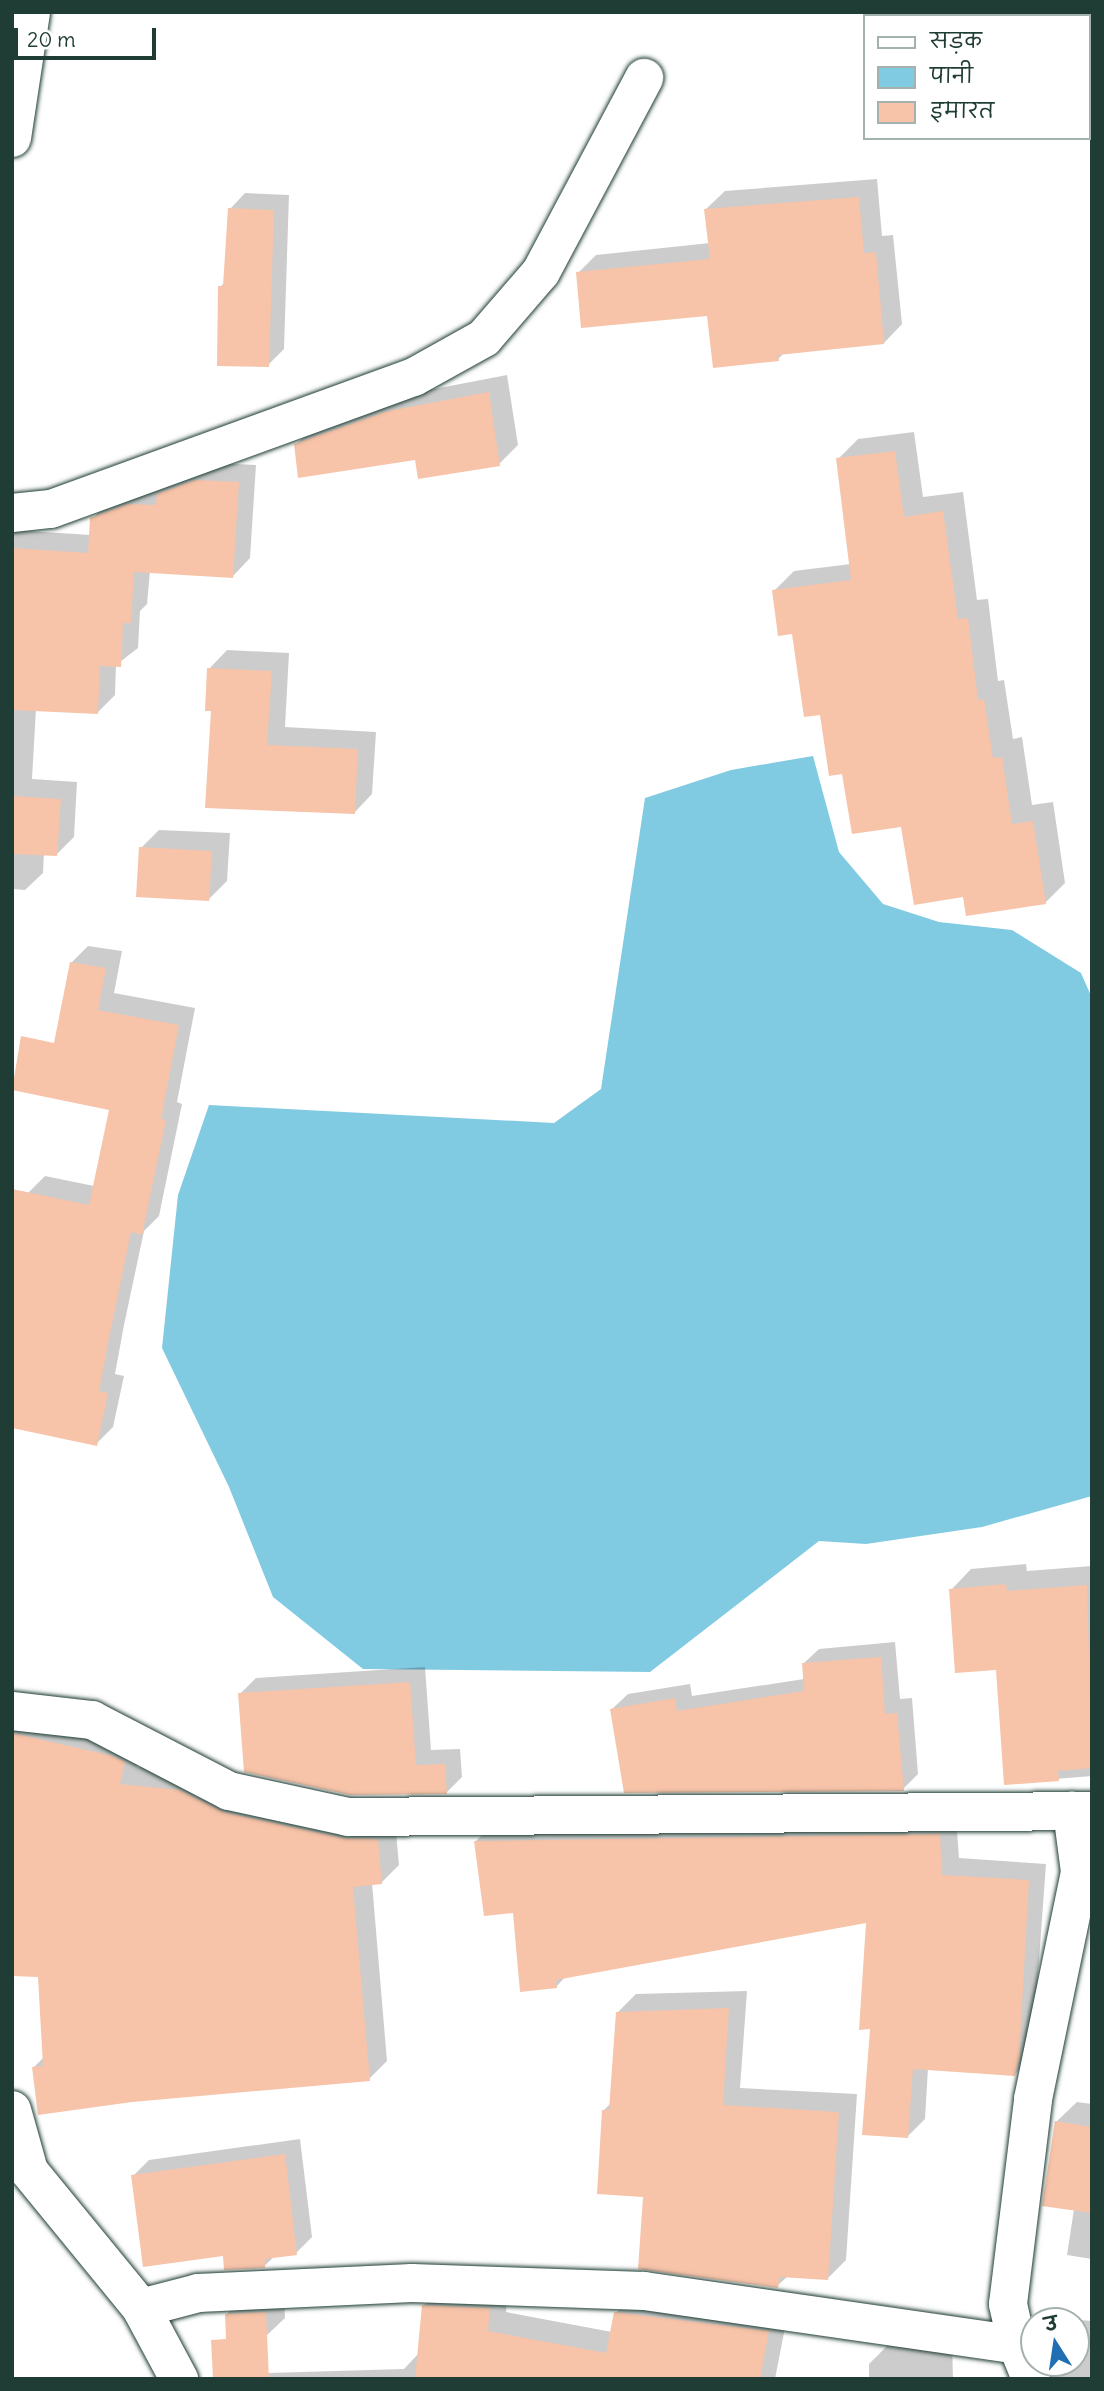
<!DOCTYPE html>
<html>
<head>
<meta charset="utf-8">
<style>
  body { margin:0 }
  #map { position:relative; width:1104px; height:2391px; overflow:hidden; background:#fff; font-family:Delius,"Playpen Sans Deva",sans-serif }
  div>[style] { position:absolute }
  .water>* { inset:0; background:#81cbe2 }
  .shadow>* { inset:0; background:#0003 }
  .building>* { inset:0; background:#f7c3a9 }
  .roads { filter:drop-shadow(0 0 2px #1f3d34) drop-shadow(0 0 2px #1f3d34) }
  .minor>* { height:38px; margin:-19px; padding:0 19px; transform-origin:19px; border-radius:19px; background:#fff }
  .tertiary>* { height:38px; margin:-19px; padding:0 19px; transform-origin:19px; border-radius:19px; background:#fff }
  span { translate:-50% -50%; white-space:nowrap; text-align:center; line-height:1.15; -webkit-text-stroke:5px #fff; paint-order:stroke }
  .frame { position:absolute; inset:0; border:14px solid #1f3d34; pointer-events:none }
  .legend { position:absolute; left:863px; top:14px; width:228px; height:126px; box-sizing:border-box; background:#fff; border:2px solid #a5b1ae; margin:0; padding:9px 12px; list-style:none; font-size:21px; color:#1f3d34 }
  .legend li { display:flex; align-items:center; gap:14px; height:35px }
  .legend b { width:35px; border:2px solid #a5b1ae }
  .north { position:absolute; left:1020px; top:2307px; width:70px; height:70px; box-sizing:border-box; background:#fff; border:2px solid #a5b1ae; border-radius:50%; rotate:348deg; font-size:19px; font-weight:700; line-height:28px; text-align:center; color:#1f3d34 }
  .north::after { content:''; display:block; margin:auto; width:24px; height:32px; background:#1f6fb2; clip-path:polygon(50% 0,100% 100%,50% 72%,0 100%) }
  .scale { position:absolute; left:14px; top:28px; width:142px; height:32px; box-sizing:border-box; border:4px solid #1f3d34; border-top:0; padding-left:9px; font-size:21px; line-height:24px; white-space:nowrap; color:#1f3d34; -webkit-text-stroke:5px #fff; paint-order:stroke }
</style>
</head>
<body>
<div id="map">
  <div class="water">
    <div style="clip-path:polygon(813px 756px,839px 852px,883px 904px,939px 922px,1012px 930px,1081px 973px,1092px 998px,1092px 1496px,982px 1527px,866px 1544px,819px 1541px,650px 1672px,363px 1669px,273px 1597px,229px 1487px,162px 1348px,178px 1195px,209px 1105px,554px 1123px,601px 1089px,645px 798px,731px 770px)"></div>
  </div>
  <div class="shadow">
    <div style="clip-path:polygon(877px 179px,882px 236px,893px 235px,902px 324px,884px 343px,785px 352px,778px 359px,709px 314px,578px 273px,596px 255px,710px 243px,706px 209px,725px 191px)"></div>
    <div style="clip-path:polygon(245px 193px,289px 195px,284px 349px,268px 365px,220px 287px,225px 282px,230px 209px)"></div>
    <div style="clip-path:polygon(507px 375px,518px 445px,499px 464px,296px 445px,314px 426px,408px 394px)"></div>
    <div style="clip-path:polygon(914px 432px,923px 497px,963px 492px,977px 600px,988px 599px,998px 681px,1004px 680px,1013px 739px,1022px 737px,1032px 805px,1053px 802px,1065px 883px,1045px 903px,902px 825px,844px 772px,794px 632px,774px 591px,794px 571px,851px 564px,838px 459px,858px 439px)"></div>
    <div style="clip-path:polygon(214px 463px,256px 465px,250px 558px,233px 576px,150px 571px,147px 604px,140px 611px,138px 648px,116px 665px,115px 695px,97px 713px,36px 709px,32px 779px,77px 782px,74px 837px,57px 854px,44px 853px,43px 873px,25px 890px,12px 889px,12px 530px,91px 535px,92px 519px,110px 501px,147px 487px,165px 488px,177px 477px)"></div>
    <div style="clip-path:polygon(227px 650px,289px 653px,285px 727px,376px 732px,372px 794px,354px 813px,212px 710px,209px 669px)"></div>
    <div style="clip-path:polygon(159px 830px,230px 833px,227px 881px,209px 899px,141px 848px)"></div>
    <div style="clip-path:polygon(88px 946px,122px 951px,114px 993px,195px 1008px,177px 1102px,182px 1104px,159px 1216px,144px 1231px,124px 1325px,115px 1374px,124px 1376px,113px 1427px,96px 1444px,28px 1193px,45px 1176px,94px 1186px,111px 1108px,71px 963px)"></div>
    <div style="clip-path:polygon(1026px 1564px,1027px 1571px,1092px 1566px,1092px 1776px,1006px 1783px,997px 1668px,951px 1590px,971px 1569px)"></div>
    <div style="clip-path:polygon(895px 1642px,900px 1699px,912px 1698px,918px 1774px,903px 1789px,612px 1709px,628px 1694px,690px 1684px,692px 1696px,804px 1679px,803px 1664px,819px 1649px)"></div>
    <div style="clip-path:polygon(425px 1667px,431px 1750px,460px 1749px,462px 1777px,446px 1793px,240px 1694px,256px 1678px)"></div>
    <div style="clip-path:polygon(12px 1703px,142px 1744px,137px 1767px,198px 1773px,395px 1821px,399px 1865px,381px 1883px,372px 1883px,387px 2061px,369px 2079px,33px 2068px,44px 2057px,39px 1968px,12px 1970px)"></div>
    <div style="clip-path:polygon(956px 1817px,959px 1858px,1046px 1864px,1032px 2057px,1015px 2074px,928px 2068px,925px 2119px,908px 2136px,871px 2028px,868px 1921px,566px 1976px,556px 1987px,476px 1841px,493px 1824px)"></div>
    <div style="clip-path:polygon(747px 1991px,740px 2088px,857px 2094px,846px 2260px,828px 2278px,788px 2276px,777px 2286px,645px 2196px,604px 2110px,611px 2103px,618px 2012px,636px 1994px)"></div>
    <div style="clip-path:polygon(1077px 2102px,1092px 2104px,1092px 2259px,1067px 2255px,1074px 2209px,1056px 2122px)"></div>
    <div style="clip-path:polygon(300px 2139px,312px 2237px,296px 2253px,275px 2256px,264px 2266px,225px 2254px,133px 2176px,149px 2160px)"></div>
    <div style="clip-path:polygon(443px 2287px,508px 2289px,506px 2312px,612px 2332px,616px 2313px,635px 2293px,788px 2312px,775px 2379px,262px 2379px,268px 2373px,404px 2369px,419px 2353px,423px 2306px)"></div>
    <div style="clip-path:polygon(284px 2294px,285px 2318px,266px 2336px,227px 2314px,245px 2296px)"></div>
    <div style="clip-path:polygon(1069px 2319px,1092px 2321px,1092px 2379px,1052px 2379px,1048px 2363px,1076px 2363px,1076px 2321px)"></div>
    <div style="clip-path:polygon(952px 2342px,953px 2379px,869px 2379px,869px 2364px,890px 2343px)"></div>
  </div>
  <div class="building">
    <div style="clip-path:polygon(859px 197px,864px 253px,876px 252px,884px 344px,778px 355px,779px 361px,713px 368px,707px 316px,581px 328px,576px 272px,710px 259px,704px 209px)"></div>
    <div style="clip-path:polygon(228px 208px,274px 210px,269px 367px,217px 366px,218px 286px,223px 286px)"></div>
    <div style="clip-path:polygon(489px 392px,500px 466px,418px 479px,415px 460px,298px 478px,294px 444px,388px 411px)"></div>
    <div style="clip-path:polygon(895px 451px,904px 517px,943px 511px,958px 619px,968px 618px,978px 700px,984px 699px,993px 758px,1002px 757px,1012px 824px,1033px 821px,1046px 904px,966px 916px,963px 897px,914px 905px,901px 827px,852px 834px,842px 774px,829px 776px,820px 715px,804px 717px,792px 634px,778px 636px,772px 590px,851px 580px,836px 458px)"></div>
    <div style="clip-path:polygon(195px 480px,239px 482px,233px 578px,134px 572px,131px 623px,123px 623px,121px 667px,100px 666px,98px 714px,12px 710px,12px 548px,88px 553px,90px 518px,128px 504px,156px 505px,157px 494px)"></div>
    <div style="clip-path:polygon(207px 668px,272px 671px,267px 745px,358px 749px,355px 814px,205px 808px,211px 711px,205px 711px)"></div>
    <div style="clip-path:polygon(12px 796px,61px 799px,57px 856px,12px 854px)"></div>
    <div style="clip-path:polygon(139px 847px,212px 851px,209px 901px,136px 897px)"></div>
    <div style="clip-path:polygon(70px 962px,106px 968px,98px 1010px,179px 1025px,161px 1119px,166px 1120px,142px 1235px,131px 1232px,108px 1343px,99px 1391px,108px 1393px,97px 1446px,12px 1428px,12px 1189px,89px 1205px,109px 1110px,12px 1090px,21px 1036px,54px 1043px)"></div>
    <div style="clip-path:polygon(1006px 1584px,1007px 1591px,1087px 1585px,1092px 1768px,1058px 1771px,1059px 1781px,1004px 1785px,996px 1670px,955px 1673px,949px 1589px)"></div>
    <div style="clip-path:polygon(881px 1657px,885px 1714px,897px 1713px,904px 1791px,624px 1793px,610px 1709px,675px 1698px,677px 1711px,804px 1691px,802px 1663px)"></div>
    <div style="clip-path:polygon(410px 1682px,416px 1765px,445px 1764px,447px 1794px,350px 1795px,244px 1772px,238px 1693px)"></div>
    <div style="clip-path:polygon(12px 1733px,113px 1756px,125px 1762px,120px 1784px,179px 1790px,224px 1812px,343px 1838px,378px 1839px,382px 1884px,353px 1887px,370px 2081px,132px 2102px,38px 2115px,32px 2067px,43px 2066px,38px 1977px,12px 1976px)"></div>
    <div style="clip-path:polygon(940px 1834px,942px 1875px,1029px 1880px,1019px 2059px,1015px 2076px,913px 2069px,908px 2138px,862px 2135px,870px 2029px,859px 2030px,866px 1923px,556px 1980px,557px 1988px,520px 1992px,513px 1913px,484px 1916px,474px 1841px)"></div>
    <div style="clip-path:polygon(729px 2008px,723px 2105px,839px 2112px,828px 2280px,780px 2277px,778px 2288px,638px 2269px,643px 2197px,597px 2194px,602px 2110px,609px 2110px,616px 2012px)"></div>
    <div style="clip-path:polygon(1055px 2121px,1092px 2127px,1092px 2213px,1042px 2206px)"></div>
    <div style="clip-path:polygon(285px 2154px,297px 2255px,265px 2259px,265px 2268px,224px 2270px,223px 2256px,143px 2267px,131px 2175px)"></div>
    <div style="clip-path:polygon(422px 2305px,490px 2308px,488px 2331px,606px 2353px,614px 2312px,769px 2331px,760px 2379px,415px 2379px)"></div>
    <div style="clip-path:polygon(266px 2312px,269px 2379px,213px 2379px,211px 2340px,226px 2339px,225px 2314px)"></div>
  </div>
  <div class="roads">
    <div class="minor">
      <div style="left:12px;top:513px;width:39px;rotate:-6deg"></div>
      <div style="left:51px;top:509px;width:386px;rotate:-20deg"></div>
      <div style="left:414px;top:377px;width:80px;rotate:-29.1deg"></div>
      <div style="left:484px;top:338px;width:87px;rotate:-49.2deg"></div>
      <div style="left:541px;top:272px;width:220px;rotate:-62deg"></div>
      <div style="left:12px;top:1711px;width:81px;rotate:6.4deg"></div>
      <div style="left:92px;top:1720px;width:154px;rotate:27.4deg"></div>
      <div style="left:229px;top:1791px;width:122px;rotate:12.3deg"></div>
      <div style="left:348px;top:1817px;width:744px;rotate:-0.46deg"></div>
      <div style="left:12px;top:2110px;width:63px;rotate:74.4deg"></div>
      <div style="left:29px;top:2171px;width:177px;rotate:50.7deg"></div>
      <div style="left:141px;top:2308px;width:81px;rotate:61.8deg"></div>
      <div style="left:141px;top:2308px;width:59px;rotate:-14.7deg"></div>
      <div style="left:198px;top:2293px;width:214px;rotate:-2.7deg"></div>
      <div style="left:412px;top:2283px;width:232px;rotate:2deg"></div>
      <div style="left:644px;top:2291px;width:377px;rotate:8.2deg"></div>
      <div style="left:1031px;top:2379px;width:37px;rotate:-112deg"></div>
      <div style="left:1017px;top:2345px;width:42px;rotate:-102.4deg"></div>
      <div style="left:1008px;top:2304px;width:207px;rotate:-83deg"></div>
      <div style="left:1033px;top:2099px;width:232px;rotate:-78.3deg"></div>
      <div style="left:1080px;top:1872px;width:62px;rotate:-97.5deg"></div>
    </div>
    <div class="tertiary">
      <div style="left:12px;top:138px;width:127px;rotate:-81.4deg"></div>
    </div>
  </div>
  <div class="frame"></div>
  <ul class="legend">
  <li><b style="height:9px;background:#fff"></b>सड़क</li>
  <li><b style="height:19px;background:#81cbe2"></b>पानी</li>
  <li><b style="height:19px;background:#f7c3a9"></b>इमारत</li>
  </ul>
  <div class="north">उ</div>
  <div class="scale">20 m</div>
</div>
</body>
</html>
